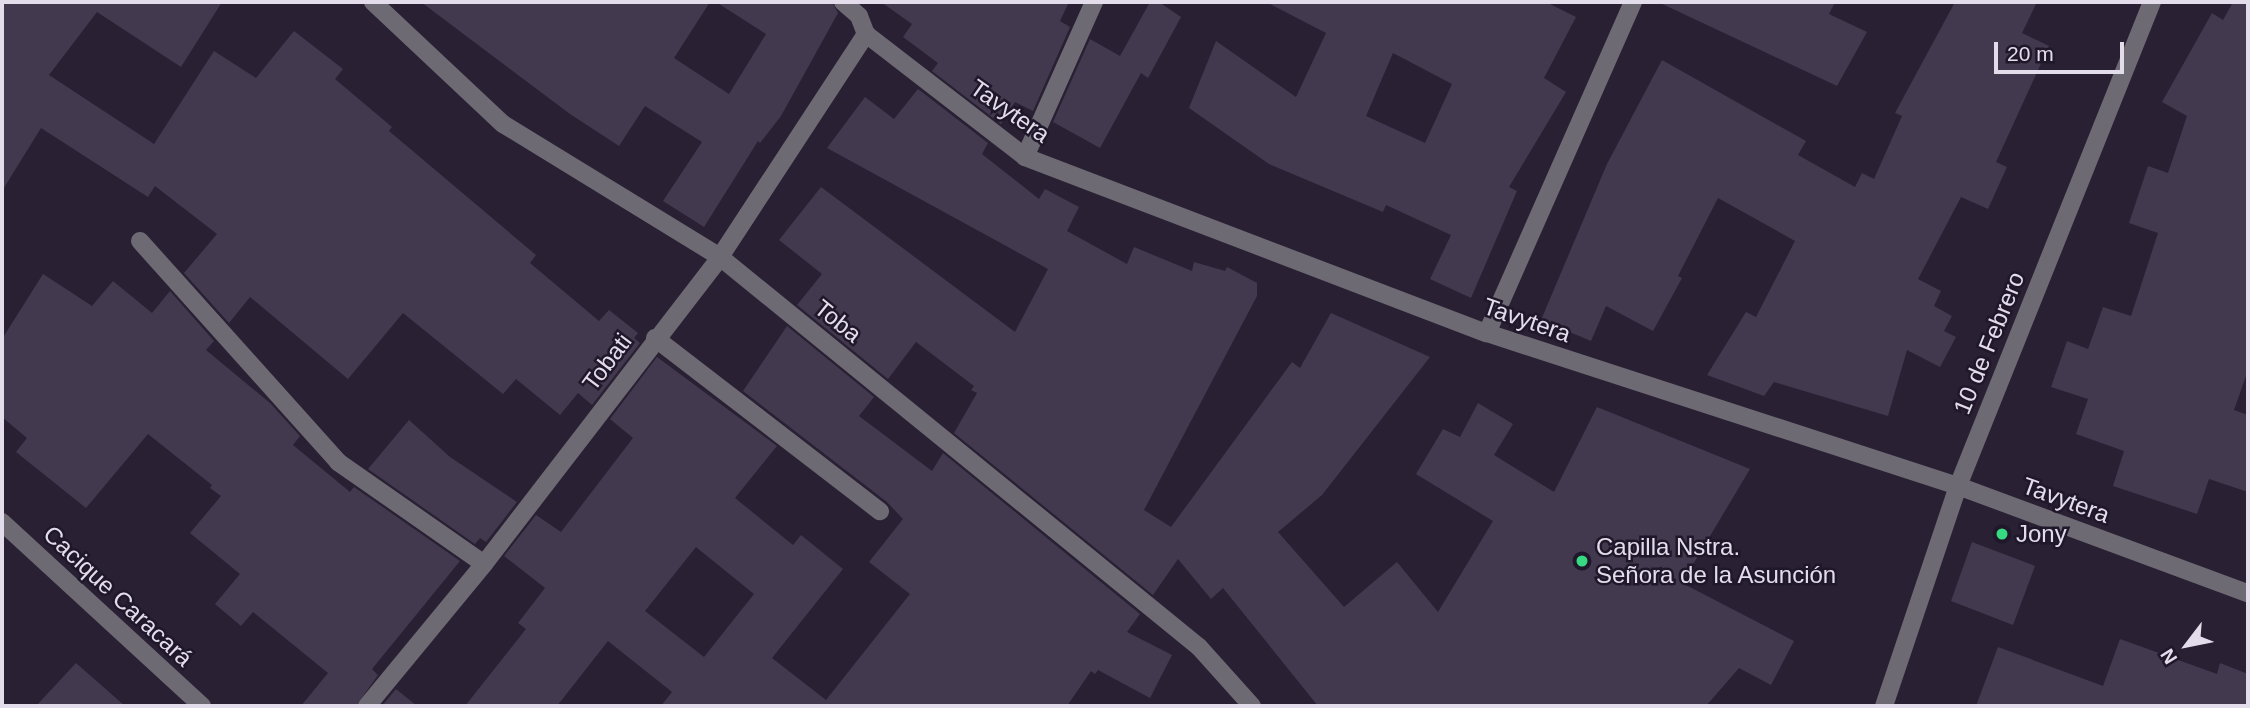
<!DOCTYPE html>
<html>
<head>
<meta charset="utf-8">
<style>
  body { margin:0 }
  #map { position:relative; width:2250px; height:708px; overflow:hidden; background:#292034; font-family:Arial,sans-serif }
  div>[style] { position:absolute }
  .building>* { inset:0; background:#42394e }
  .minor>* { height:18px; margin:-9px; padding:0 9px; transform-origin:9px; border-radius:9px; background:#6e6a74 }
  .dots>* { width:19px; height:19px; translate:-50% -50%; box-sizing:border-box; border:4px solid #1f172a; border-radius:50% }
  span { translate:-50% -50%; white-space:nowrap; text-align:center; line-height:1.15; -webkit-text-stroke:5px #1f172a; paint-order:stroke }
  .street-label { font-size:24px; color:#e3ddeb }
  .poi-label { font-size:24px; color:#e3ddeb }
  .left { translate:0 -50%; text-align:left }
  .frame { position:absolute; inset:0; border:4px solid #e3ddeb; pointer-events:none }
  .north { position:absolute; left:2152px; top:610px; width:70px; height:70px; -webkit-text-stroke:5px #1f172a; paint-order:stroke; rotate:238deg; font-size:19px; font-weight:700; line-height:28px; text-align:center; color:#e3ddeb }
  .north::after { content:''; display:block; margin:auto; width:24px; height:32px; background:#e3ddeb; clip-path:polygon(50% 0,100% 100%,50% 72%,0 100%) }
  .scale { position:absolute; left:1994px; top:42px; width:130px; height:32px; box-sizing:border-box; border:4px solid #e3ddeb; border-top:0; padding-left:9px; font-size:21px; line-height:24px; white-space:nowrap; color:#e3ddeb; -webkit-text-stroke:5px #1f172a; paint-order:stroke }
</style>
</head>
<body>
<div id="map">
  <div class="building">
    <div style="clip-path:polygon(2px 2px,222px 2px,181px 67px,97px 12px,49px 75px,154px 144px,214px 51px,256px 78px,294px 31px,343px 69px,335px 79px,392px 127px,389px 131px,536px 255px,530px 263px,599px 321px,609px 310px,638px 333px,634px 338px,640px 343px,592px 405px,578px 393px,560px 415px,516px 379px,503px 394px,403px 313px,348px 379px,250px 297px,229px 323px,184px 273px,217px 234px,155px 186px,148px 197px,41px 128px,2px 191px)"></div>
    <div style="clip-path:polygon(421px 2px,710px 2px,674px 58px,729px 94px,766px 34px,716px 2px,832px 2px,838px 13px,781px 116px,760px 143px,758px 141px,704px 227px,663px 201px,702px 142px,645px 106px,619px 146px,570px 114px)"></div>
    <div style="clip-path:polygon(881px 2px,1069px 2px,1060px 21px,1070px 27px,1033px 111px,1015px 102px,1001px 124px,932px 71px,938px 63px,903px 37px,912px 24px)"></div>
    <div style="clip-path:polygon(1150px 2px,1159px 2px,1181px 17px,1148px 78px,1141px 73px,1100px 148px,1053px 122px,1090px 39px,1120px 56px)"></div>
    <div style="clip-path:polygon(evenodd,1266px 2px,1546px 2px,1576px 17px,1544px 78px,1566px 92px,1509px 187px,1517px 191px,1471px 298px,1430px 279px,1451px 235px,1386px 205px,1383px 212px,1269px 164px,1189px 108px,1216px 41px,1296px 97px,1326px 33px,1266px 2px,1393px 53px,1452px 84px,1425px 143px,1366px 116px,1393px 53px)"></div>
    <div style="clip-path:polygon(1658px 2px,1835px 2px,1829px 14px,1867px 32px,1837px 86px)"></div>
    <div style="clip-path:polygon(1955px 2px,2037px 2px,2022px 33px,2049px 46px,1996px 162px,2007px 167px,1988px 209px,1961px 197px,1918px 279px,1941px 291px,1934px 306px,1952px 316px,1944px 331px,1956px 337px,1940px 367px,1907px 350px,1888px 416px,1774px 382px,1764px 396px,1707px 375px,1746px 312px,1756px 317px,1795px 241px,1718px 198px,1678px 276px,1682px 278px,1653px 331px,1606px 306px,1591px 341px,1541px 320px,1607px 164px,1662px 60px,1806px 141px,1798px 155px,1855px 187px,1862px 173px,1874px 179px,1902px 116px,1895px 113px)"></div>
    <div style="clip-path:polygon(2233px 2px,2248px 2px,2248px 370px,2234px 410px,2248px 415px,2248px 492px,2209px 479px,2197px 514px,2113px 486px,2124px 451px,2076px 434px,2088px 399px,2051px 387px,2067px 341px,2088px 349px,2103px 307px,2131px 316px,2158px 233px,2129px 223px,2148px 166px,2168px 173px,2187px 116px,2162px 102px,2212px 13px,2223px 20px)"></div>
    <div style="clip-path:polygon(918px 89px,988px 143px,982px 154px,1039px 199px,1045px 189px,1079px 207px,1067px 231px,1127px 264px,1134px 247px,1192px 271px,1194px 262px,1225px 271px,1227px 267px,1257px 283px,1257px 296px,1144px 510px,1171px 527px,1292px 362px,1300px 368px,1331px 313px,1430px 357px,1322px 495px,1278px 532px,1344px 607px,1397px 562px,1438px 612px,1493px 521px,1416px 474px,1443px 429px,1460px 437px,1478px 403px,1513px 424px,1494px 455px,1554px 492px,1597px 407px,1750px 469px,1682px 583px,1794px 641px,1771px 685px,1739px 668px,1706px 706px,1318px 706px,1223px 588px,1211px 599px,1178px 559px,1153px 595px,954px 433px,977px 393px,971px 390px,974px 386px,916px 342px,888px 379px,797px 305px,822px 274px,779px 240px,821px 187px,1015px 332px,1048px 269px,827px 148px,865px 97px,894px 119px)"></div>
    <div style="clip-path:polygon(43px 274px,92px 306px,113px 281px,152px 313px,170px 291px,214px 341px,206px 350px,270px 403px,300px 436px,293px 445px,350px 492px,354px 487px,460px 561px,372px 669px,378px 675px,356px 706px,301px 706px,328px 673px,253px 612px,241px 626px,215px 604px,240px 574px,190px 533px,221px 496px,210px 488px,212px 485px,148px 434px,86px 508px,16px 452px,27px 438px,2px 417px,2px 339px)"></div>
    <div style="clip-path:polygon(evenodd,787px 326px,874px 397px,859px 416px,932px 471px,943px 453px,1140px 614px,1127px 632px,1172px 655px,1150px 698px,1098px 670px,1095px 674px,1091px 671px,1067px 706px,661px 706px,672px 692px,608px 641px,557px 706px,465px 706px,526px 629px,518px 623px,545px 588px,504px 556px,536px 515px,561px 532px,633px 438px,610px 419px,657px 357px,777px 446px,735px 498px,793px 545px,801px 535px,843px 569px,772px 658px,826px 700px,910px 594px,869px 562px,903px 519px,887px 502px,743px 391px,787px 326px,696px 547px,754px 594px,704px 657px,645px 611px,696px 547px)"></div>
    <div style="clip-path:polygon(409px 420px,450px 457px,517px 502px,486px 542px,480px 538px,475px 544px,368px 469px)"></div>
    <div style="clip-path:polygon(1972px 542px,2035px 566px,2013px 625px,1951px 601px)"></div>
    <div style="clip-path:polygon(2120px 639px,2217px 674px,2220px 663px,2248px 674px,2248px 706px,1976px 706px,1998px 647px,2103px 686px)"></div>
    <div style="clip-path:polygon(76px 663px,125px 706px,36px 706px)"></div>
    <div style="clip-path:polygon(396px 689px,417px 706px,382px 706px)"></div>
  </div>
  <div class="minor">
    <div style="left:373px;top:2px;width:178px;rotate:43.2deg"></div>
    <div style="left:503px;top:124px;width:255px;rotate:31.5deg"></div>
    <div style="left:720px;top:257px;width:618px;rotate:39.15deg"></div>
    <div style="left:1199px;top:647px;width:79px;rotate:48.1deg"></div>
    <div style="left:843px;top:2px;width:21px;rotate:41deg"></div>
    <div style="left:859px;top:16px;width:19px;rotate:69deg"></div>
    <div style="left:866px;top:34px;width:201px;rotate:37.7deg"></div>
    <div style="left:1025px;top:157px;width:494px;rotate:20.9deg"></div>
    <div style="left:1487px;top:333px;width:495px;rotate:18deg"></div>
    <div style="left:1958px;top:486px;width:309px;rotate:20.3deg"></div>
    <div style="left:1025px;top:157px;width:170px;rotate:-66deg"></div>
    <div style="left:140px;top:241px;width:297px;rotate:48.1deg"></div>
    <div style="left:338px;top:462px;width:178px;rotate:34.9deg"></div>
    <div style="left:1487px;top:333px;width:362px;rotate:-66.2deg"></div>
    <div style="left:655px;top:338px;width:284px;rotate:37.6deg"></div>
    <div style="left:2px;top:522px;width:272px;rotate:42.6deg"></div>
    <div style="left:367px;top:706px;width:184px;rotate:-50.5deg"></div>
    <div style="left:484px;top:564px;width:387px;rotate:-52.4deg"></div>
    <div style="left:720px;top:257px;width:267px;rotate:-56.8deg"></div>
    <div style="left:1884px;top:706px;width:232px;rotate:-71.4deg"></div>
    <div style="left:1958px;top:486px;width:521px;rotate:-68.16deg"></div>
  </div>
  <div class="dots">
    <div style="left:2002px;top:534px;background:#36d881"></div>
    <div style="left:1582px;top:561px;background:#36d881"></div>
  </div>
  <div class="street-label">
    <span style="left:1010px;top:111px;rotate:35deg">Tavytera</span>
    <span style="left:1527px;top:320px;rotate:19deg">Tavytera</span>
    <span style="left:838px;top:321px;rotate:39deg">Toba</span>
    <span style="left:1989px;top:343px;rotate:-68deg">10 de Febrero</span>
    <span style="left:607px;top:362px;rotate:-53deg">Tobati</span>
    <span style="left:2066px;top:500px;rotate:20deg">Tavytera</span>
    <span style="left:118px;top:596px;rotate:43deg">Cacique Caracará</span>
  </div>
  <div class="poi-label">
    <span class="left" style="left:2016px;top:534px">Jony</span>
    <span class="left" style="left:1596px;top:561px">Capilla Nstra.<br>Señora de la Asunción</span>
  </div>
  <div class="frame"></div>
  <div class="north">N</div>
  <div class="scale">20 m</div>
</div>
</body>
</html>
